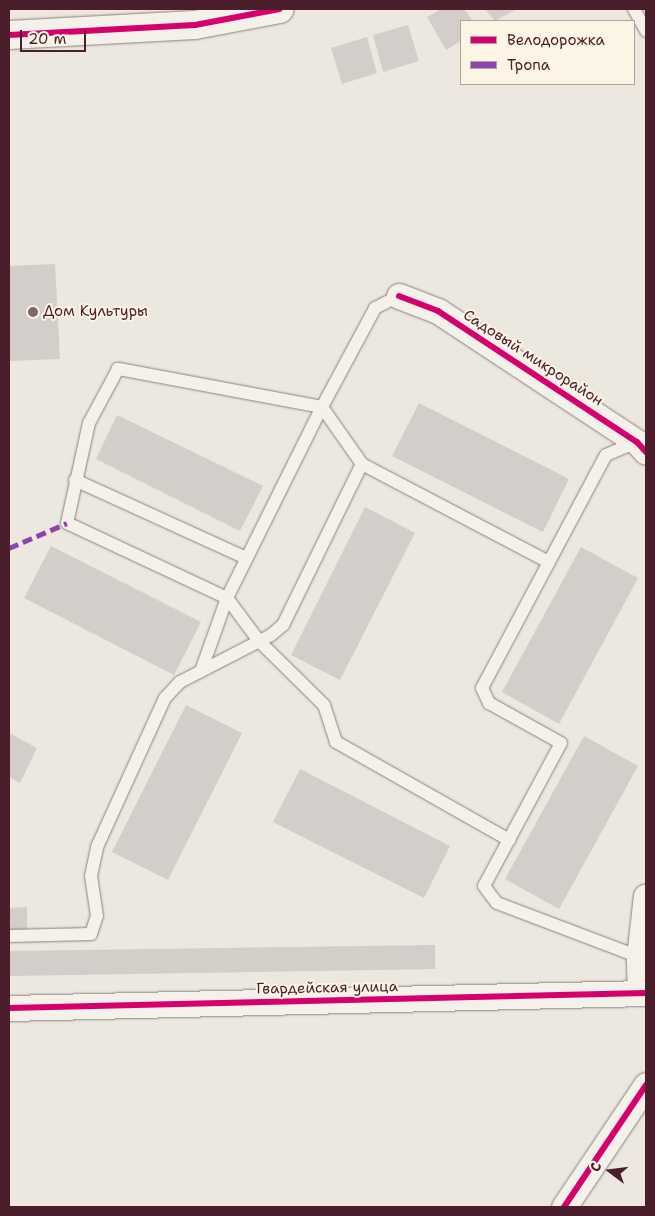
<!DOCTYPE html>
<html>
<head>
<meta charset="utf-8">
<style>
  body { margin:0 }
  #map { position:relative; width:655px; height:1216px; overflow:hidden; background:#ece7df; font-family:"Shantell Sans",sans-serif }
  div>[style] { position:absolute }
  .building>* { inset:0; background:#d3cec9 }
  .roads { filter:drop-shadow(0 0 1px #8b817f) drop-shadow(0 0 1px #8b817f) }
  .lane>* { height:12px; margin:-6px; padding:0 6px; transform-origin:6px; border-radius:6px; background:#f4f0ea }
  .street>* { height:25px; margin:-12.5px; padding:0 12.5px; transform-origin:12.5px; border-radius:12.5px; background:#f4f0ea }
  .secondary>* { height:28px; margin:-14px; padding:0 14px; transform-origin:14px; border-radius:14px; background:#f4f0ea }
  .quiet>* { height:5px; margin-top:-2.5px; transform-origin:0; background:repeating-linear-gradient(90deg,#8e44ad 0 10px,transparent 0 15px) }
  .cycleway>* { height:6px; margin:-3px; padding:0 3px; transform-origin:3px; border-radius:3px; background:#d6006c }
  .dots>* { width:14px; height:14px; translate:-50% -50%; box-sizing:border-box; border:2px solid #fcf5e5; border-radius:50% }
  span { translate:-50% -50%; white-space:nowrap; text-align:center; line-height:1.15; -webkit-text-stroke:4px #fcf5e5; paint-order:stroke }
  .poi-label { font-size:15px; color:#4a1f2b }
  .left { translate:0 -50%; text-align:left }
  .street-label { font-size:15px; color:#4a1f2b }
  .frame { position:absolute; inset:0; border:10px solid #4a1f2b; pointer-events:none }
  .legend { position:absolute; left:460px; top:20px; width:175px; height:65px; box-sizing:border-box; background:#fcf5e5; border:1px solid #b59f9b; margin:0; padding:6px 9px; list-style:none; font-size:15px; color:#4a1f2b }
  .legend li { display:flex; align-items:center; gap:10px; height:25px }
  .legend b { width:25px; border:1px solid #b59f9b }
  .north { position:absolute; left:585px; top:1146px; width:50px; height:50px; -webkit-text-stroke:4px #fcf5e5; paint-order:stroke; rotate:285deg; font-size:14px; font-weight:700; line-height:20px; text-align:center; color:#4a1f2b }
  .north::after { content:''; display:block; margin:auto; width:18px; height:22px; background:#4a1f2b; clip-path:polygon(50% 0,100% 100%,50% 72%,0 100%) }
  .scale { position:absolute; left:20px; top:30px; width:66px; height:22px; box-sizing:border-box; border:2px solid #4a1f2b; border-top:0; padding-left:6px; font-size:15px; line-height:18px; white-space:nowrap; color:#4a1f2b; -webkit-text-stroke:4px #fcf5e5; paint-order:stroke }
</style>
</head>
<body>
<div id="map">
  <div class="building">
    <div style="clip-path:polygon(441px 9px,465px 9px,472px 21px,461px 21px,461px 41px,446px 50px,427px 17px)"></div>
    <div style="clip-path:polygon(485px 9px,517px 9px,495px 21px)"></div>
    <div style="clip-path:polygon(408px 25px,419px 61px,383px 72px,373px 35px)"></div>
    <div style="clip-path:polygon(367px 37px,377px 73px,342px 84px,331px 48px)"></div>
    <div style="clip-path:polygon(55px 264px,60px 359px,9px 361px,9px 266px)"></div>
    <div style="clip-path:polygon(419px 403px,569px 479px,543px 532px,392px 456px)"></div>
    <div style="clip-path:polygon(117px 415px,263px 486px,240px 531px,96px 459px)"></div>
    <div style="clip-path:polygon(365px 507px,415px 533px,340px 680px,291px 655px)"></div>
    <div style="clip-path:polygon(51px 546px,201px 622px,174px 675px,24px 598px)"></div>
    <div style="clip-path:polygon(581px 547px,638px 578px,559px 724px,502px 692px)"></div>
    <div style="clip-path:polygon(186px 705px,242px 733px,168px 880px,112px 852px)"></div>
    <div style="clip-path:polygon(9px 733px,37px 748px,20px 783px,9px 777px)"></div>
    <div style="clip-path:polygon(584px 736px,638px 766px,559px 909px,505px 879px)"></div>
    <div style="clip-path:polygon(300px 769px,450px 846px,424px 898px,273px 822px)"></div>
    <div style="clip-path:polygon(27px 907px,27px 931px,9px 932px,9px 908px)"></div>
    <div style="clip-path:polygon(435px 945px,435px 969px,9px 976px,9px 951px)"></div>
  </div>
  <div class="roads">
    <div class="lane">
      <div style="left:634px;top:9px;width:25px;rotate:61deg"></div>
      <div style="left:362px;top:464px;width:211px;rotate:27.7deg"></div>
      <div style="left:549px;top:562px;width:143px;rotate:118deg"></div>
      <div style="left:482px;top:688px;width:17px;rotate:65deg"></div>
      <div style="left:489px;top:703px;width:82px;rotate:29.1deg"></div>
      <div style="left:561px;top:743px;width:162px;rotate:118.3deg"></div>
      <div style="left:484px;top:886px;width:21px;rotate:53deg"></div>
      <div style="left:497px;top:903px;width:152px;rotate:20.8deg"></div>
      <div style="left:75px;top:480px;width:188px;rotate:24.5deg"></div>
      <div style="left:549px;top:562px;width:121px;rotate:-62deg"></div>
      <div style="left:606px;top:455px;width:34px;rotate:-23deg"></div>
      <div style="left:201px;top:671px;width:77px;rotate:-70.4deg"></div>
      <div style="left:227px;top:598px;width:213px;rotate:-63.6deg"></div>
      <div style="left:322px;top:407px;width:208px;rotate:-169.4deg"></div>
      <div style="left:118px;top:369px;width:61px;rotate:118.2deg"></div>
      <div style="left:89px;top:423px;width:102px;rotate:102.4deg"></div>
      <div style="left:67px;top:523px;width:177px;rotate:25.1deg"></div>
      <div style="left:227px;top:598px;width:54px;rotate:53.3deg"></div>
      <div style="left:259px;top:641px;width:91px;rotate:44.6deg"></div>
      <div style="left:324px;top:705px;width:39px;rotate:72deg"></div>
      <div style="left:336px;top:742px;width:199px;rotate:29.5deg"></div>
      <div style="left:9px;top:936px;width:82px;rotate:-1.4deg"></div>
      <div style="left:91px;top:934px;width:19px;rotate:-72deg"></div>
      <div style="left:97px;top:916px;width:40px;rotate:-98.5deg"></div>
      <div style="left:91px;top:876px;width:30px;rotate:-78deg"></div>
      <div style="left:97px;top:847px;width:164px;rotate:-65.5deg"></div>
      <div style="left:165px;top:698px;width:22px;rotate:-47deg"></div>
      <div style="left:180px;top:682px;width:102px;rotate:-27.3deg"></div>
      <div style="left:271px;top:635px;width:16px;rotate:-40deg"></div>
      <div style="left:283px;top:625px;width:179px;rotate:-63.9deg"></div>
      <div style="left:362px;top:464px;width:70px;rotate:-125.1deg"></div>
      <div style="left:322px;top:407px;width:112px;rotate:-61.8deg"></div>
      <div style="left:375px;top:308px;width:27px;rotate:-27deg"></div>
    </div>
    <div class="street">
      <div style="left:399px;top:296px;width:42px;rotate:21deg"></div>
      <div style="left:438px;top:311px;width:238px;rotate:33.4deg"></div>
      <div style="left:637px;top:442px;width:13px;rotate:48deg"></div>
      <div style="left:640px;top:993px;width:36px;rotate:-92deg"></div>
      <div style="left:639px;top:957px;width:61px;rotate:-83.5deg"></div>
      <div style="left:9px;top:1008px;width:637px;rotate:-1.35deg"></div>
      <div style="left:564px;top:1207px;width:147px;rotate:-56.1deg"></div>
    </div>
    <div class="secondary">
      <div style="left:9px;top:35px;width:186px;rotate:-3.1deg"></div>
      <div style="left:195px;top:25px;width:86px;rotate:-10.7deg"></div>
    </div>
  </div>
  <div class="quiet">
    <div style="left:9px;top:548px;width:63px;rotate:-23.3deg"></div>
  </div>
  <div class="cycleway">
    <div style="left:9px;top:35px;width:186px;rotate:-3.1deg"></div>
    <div style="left:195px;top:25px;width:86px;rotate:-10.7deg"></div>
    <div style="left:399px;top:296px;width:42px;rotate:21deg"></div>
    <div style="left:438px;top:311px;width:238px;rotate:33.4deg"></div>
    <div style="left:637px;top:442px;width:13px;rotate:48deg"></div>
    <div style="left:9px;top:1008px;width:637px;rotate:-1.35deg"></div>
    <div style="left:564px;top:1207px;width:147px;rotate:-56.1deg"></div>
  </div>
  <div class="dots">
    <div style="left:33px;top:312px;background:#83656a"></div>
  </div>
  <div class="poi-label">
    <span class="left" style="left:43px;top:312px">Дом Культуры</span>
  </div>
  <div class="street-label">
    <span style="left:533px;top:358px;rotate:33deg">Садовый микрорайон</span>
    <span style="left:327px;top:988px;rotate:-1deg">Гвардейская улица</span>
  </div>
  <div class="frame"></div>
  <ul class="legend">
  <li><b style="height:6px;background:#d6006c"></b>Велодорожка</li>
  <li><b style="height:6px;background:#8e44ad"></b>Тропа</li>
  </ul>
  <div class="north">С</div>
  <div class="scale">20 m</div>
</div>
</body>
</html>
